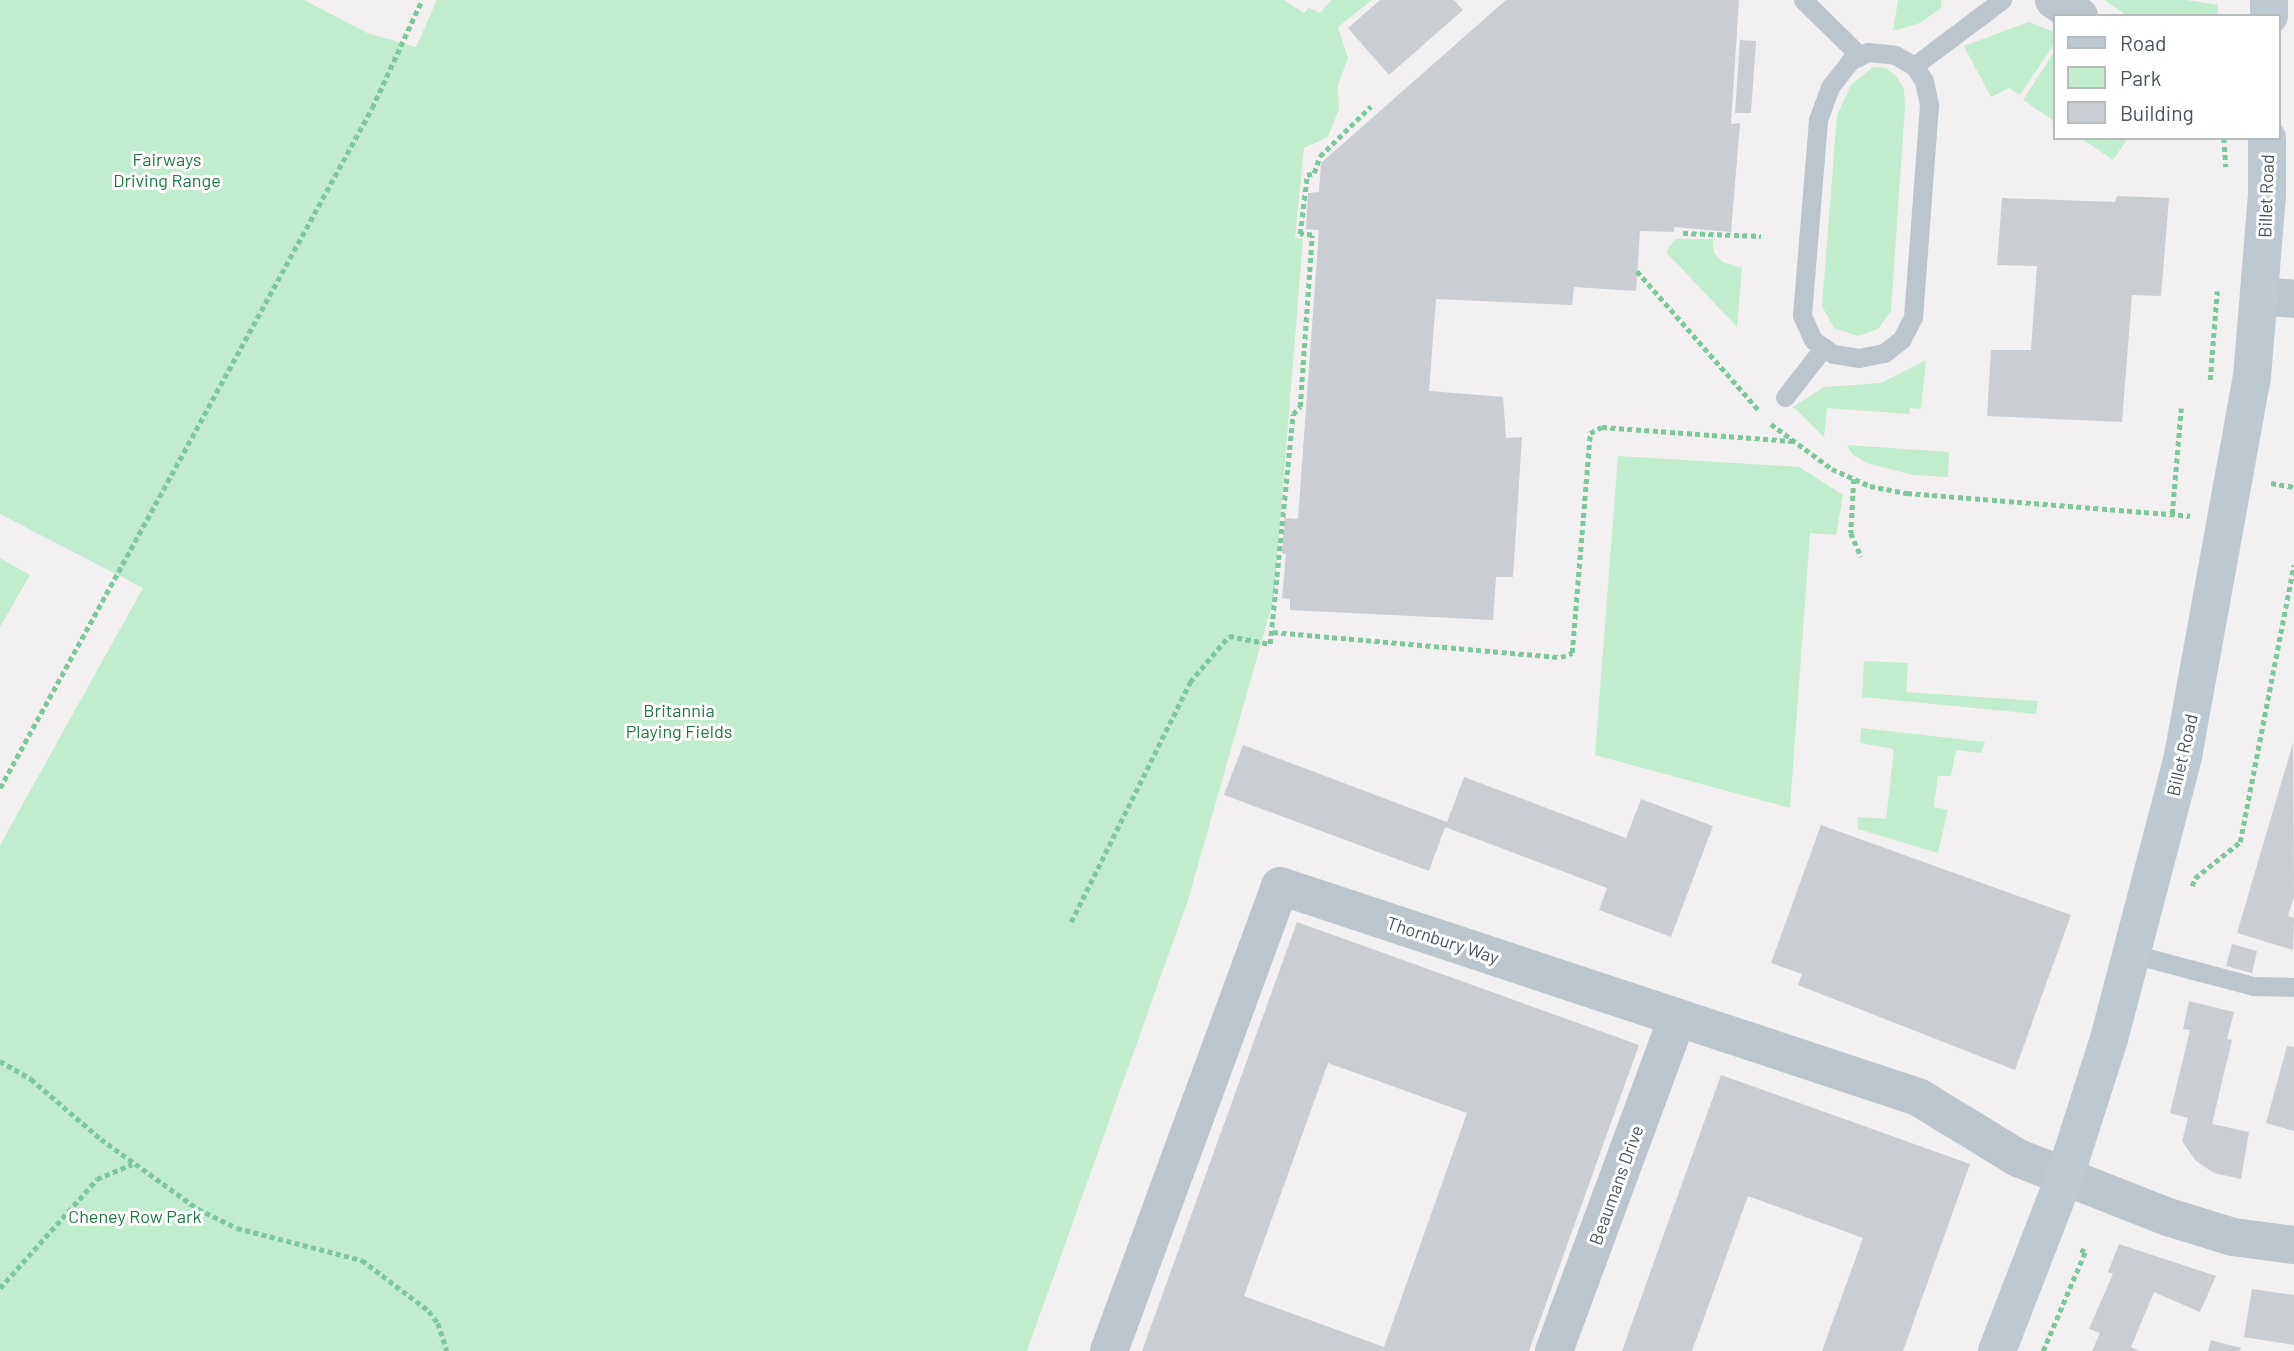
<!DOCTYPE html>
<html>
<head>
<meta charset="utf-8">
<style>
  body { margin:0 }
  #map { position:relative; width:2294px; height:1351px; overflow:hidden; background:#f2f0f0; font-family:Barlow,sans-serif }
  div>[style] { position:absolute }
  .green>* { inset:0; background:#c2ecce }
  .building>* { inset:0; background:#cacdd2 }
  .path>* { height:4.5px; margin-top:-2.25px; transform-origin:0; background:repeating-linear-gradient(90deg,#7cc79b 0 5px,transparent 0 8.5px) }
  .service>* { height:19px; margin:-9.5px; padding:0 9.5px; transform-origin:9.5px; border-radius:9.5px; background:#bcc5cb }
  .minor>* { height:38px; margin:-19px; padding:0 19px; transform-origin:19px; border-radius:19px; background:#bcc5cb }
  .secondary>* { height:38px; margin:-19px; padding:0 19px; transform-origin:19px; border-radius:19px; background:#bdc8d0 }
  span { translate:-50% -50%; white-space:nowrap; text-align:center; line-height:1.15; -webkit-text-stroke:6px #fff; paint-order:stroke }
  .park-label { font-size:18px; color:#1f7842 }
  .street-label { font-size:18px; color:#49545b }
  .legend { position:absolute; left:2053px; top:14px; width:228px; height:126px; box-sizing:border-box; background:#fff; border:2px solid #b6bbbd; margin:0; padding:9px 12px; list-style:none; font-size:21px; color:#49545b }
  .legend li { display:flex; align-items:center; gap:14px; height:35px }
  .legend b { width:35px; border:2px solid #b6bbbd }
</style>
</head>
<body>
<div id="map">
  <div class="green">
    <div style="clip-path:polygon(0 0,304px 0,367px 33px,416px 47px,437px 0,1284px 0,1304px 13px,1309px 8px,1320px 13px,1331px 0,1372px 0,1338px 27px,1348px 58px,1338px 85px,1339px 109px,1328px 137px,1304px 148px,1295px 238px,1303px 239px,1274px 598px,1188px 900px,1027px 1351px,0 1351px,0 845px,143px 588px,0 514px)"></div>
    <div style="clip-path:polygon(1898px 0,1942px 0,1941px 8px,1920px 23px,1893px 31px)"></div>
    <div style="clip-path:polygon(2104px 0,2186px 0,2218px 5px,2217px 16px,2128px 16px)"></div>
    <div style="clip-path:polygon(2029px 22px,2054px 32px,2054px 44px,2020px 95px,2009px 88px,1991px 97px,1964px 46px)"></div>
    <div style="clip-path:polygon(2054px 52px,2054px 121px,2023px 100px)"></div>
    <div style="clip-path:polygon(1873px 67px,1886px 68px,1896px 76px,1904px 89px,1905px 107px,1891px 311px,1878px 329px,1858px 336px,1834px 328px,1822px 306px,1837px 115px,1851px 85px)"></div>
    <div style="clip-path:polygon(2081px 138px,2128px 138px,2113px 160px)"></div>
    <div style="clip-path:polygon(1675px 239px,1713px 239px,1714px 253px,1723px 262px,1742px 268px,1737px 327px,1666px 252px)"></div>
    <div style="clip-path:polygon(1926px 360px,1921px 409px,1910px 408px,1909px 414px,1827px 408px,1824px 437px,1793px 407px,1824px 387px,1881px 383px)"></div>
    <div style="clip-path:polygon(1847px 445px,1949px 452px,1948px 477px,1913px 475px,1867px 463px,1853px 455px)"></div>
    <div style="clip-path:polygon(1618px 456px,1799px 467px,1843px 495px,1836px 535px,1810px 533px,1790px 808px,1595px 755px)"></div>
    <div style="clip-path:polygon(0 558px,30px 575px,0 627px)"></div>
    <div style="clip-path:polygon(1864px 661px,1908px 663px,1906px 692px,2038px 701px,2036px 714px,1862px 697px)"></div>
    <div style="clip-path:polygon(1861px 728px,1985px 742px,1981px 753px,1956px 750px,1951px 776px,1938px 776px,1934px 807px,1948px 810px,1938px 853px,1858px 829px,1858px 817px,1886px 819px,1894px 749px,1860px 743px)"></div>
  </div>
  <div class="building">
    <div style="clip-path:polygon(1380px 0,1454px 0,1463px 10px,1389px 75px,1348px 28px)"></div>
    <div style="clip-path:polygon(1506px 0,1739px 0,1731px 124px,1740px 123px,1731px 232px,1674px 227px,1674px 232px,1640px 231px,1636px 291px,1574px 287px,1572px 305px,1436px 299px,1429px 391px,1503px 397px,1506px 438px,1522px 437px,1513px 577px,1496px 577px,1493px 620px,1290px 610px,1290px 599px,1282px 598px,1286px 554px,1282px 554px,1285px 518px,1298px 519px,1319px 230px,1306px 229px,1308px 193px,1319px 192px,1321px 163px)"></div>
    <div style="clip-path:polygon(1740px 40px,1756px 41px,1751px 113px,1735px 113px)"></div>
    <div style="clip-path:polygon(2117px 196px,2169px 198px,2161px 296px,2132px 295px,2122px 422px,1987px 416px,1991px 350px,2031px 350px,2037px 266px,1997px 265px,2002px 198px,2115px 202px)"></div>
    <div style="clip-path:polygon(2293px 743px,2294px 897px,2288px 916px,2294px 918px,2293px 950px,2237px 933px)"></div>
    <div style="clip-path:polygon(1243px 745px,1447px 822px,1464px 777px,1626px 838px,1641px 799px,1713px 826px,1671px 937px,1599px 910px,1607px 888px,1445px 827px,1429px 871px,1224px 795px)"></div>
    <div style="clip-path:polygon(1821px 825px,2071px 915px,2015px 1070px,1798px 985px,1802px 974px,1771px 963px)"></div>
    <div style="clip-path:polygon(evenodd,1297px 922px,1639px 1045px,1529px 1351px,1142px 1351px,1297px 922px,1328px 1063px,1467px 1113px,1384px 1347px,1244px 1296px,1328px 1063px)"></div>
    <div style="clip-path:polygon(2232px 944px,2257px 951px,2252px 973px,2226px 966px)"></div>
    <div style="clip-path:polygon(2189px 1001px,2234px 1012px,2227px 1039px,2232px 1040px,2212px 1124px,2249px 1132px,2241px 1179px,2214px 1173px,2196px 1161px,2182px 1141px,2188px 1118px,2170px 1113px,2190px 1030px,2183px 1029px)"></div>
    <div style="clip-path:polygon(2287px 1046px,2294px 1047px,2294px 1131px,2266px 1123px)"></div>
    <div style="clip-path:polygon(1721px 1075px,1970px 1164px,1903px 1351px,1822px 1351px,1863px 1238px,1748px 1196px,1692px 1351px,1622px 1351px)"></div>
    <div style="clip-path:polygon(2119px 1244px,2216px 1276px,2200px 1312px,2154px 1292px,2131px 1347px,2140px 1351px,2092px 1351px,2100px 1333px,2089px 1329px,2113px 1274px,2108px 1272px)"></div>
    <div style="clip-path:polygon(2252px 1289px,2294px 1295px,2294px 1345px,2244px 1337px)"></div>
    <div style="clip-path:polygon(2211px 1340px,2241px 1348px,2240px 1351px,2208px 1351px)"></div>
  </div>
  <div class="path">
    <div style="left:2224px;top:138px;width:29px;rotate:86deg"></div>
    <div style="left:1683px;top:233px;width:78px;rotate:2.2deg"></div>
    <div style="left:1637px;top:271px;width:184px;rotate:48.8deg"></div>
    <div style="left:2210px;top:380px;width:89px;rotate:-85.5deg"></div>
    <div style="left:1771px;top:424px;width:76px;rotate:36.4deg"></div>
    <div style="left:1832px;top:469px;width:42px;rotate:24.1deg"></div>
    <div style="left:1870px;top:486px;width:38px;rotate:11deg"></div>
    <div style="left:1907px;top:493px;width:284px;rotate:4.6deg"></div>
    <div style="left:1854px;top:479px;width:54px;rotate:93.2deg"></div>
    <div style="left:1851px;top:533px;width:26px;rotate:67deg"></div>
    <div style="left:2271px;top:483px;width:23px;rotate:10deg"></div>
    <div style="left:2172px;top:514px;width:106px;rotate:-85.1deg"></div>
    <div style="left:1273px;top:632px;width:289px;rotate:5deg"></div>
    <div style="left:1561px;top:657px;width:12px;rotate:-20deg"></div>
    <div style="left:1572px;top:653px;width:221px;rotate:-85.3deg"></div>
    <div style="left:1590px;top:433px;width:13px;rotate:-27deg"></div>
    <div style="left:1602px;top:427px;width:191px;rotate:4.2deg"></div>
    <div style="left:0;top:788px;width:775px;rotate:-61.32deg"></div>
    <div style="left:372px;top:108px;width:119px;rotate:-65.2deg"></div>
    <div style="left:2192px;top:886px;width:9px;rotate:-69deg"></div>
    <div style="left:2195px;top:878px;width:58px;rotate:-38.7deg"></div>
    <div style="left:2240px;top:842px;width:282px;rotate:-79deg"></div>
    <div style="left:1071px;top:922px;width:268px;rotate:-63.6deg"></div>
    <div style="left:1190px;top:682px;width:60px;rotate:-49.7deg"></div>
    <div style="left:1229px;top:636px;width:42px;rotate:11deg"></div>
    <div style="left:1270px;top:644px;width:231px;rotate:-84.3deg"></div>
    <div style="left:1293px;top:414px;width:10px;rotate:-45deg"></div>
    <div style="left:1300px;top:407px;width:172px;rotate:-86deg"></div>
    <div style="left:1312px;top:235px;width:12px;rotate:-175deg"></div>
    <div style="left:1300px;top:234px;width:59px;rotate:-83.2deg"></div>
    <div style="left:1307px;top:175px;width:7px;rotate:-16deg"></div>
    <div style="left:1314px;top:173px;width:18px;rotate:-71deg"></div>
    <div style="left:1320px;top:156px;width:71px;rotate:-44.4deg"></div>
    <div style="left:0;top:1061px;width:36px;rotate:30deg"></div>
    <div style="left:31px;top:1079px;width:92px;rotate:40.6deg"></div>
    <div style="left:101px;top:1139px;width:120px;rotate:35.8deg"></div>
    <div style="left:198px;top:1209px;width:43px;rotate:26deg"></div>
    <div style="left:237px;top:1228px;width:129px;rotate:14.4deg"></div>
    <div style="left:362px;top:1260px;width:84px;rotate:37.3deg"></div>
    <div style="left:429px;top:1311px;width:15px;rotate:53deg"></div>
    <div style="left:438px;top:1323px;width:29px;rotate:72deg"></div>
    <div style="left:0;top:1288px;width:146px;rotate:-48.3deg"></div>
    <div style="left:97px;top:1179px;width:38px;rotate:-23deg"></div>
    <div style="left:2043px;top:1351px;width:108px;rotate:-67deg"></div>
    <div style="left:2085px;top:1252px;width:8px;rotate:-157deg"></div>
  </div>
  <div class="service">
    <div style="left:1803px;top:0;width:80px;rotate:44.5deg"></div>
    <div style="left:1868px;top:52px;width:27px;rotate:6deg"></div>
    <div style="left:1895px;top:55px;width:22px;rotate:30deg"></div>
    <div style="left:1914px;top:66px;width:18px;rotate:56deg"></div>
    <div style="left:1924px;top:81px;width:25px;rotate:78deg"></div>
    <div style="left:1929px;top:105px;width:213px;rotate:94.3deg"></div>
    <div style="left:1913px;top:317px;width:25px;rotate:117deg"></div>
    <div style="left:1902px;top:339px;width:23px;rotate:142deg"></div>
    <div style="left:1884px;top:353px;width:25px;rotate:169deg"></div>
    <div style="left:1859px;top:358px;width:26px;rotate:-171deg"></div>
    <div style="left:1833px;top:354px;width:24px;rotate:-145deg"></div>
    <div style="left:1813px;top:340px;width:27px;rotate:-114deg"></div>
    <div style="left:1802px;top:315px;width:196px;rotate:-85.3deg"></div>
    <div style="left:1818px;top:120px;width:35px;rotate:-70deg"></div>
    <div style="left:1830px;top:87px;width:33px;rotate:-52deg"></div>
    <div style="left:1850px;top:61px;width:20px;rotate:-27deg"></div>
    <div style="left:1914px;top:66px;width:110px;rotate:-36.9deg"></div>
    <div style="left:1785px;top:397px;width:63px;rotate:-52deg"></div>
    <div style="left:2133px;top:954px;width:124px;rotate:14.9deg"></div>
    <div style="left:2253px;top:986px;width:41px;rotate:1.4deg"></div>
  </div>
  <div class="minor">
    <div style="left:2054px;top:0;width:30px;rotate:33deg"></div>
    <div style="left:2261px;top:296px;width:33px;rotate:5deg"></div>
    <div style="left:1109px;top:1351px;width:495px;rotate:-69.8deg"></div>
    <div style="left:1280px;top:886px;width:672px;rotate:18.3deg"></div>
    <div style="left:1918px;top:1097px;width:117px;rotate:31.4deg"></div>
    <div style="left:2018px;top:1158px;width:161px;rotate:21.5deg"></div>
    <div style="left:2168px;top:1217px;width:68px;rotate:17.1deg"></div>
    <div style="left:2233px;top:1237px;width:62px;rotate:7.5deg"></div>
    <div style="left:1554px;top:1351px;width:355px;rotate:-69.7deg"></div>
  </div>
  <div class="secondary">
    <div style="left:2269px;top:16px;width:16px;rotate:-90deg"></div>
    <div style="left:1997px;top:1351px;width:188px;rotate:-68.8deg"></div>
    <div style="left:2065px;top:1176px;width:144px;rotate:-72.2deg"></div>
    <div style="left:2109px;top:1039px;width:293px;rotate:-75.3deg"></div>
    <div style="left:2183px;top:756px;width:385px;rotate:-79.7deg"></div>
    <div style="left:2252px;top:377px;width:182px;rotate:-85.3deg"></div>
    <div style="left:2267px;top:196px;width:58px;rotate:-90deg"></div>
  </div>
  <div class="park-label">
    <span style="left:167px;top:170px">Fairways<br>Driving Range</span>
    <span style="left:679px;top:721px">Britannia<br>Playing Fields</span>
    <span style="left:135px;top:1216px">Cheney Row Park</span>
  </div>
  <div class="street-label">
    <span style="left:2266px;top:196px;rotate:-88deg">Billet Road</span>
    <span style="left:2182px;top:755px;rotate:-77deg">Billet Road</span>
    <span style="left:1443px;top:940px;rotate:18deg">Thornbury Way</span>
    <span style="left:1616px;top:1185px;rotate:-70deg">Beaumans Drive</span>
  </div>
  <ul class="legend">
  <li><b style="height:9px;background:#bdc8d0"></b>Road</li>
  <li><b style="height:19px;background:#c2ecce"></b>Park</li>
  <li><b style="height:19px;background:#cacdd2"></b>Building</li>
  </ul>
</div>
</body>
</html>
